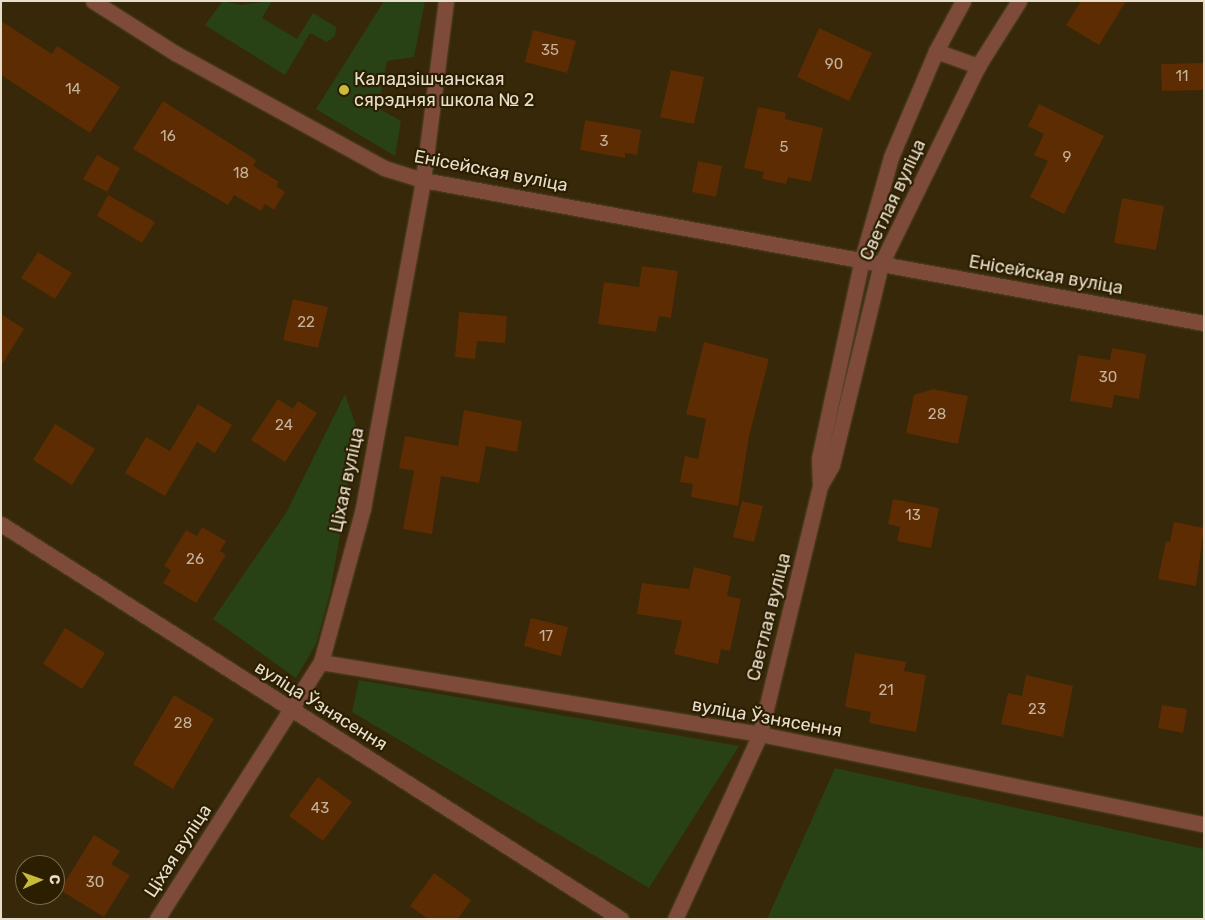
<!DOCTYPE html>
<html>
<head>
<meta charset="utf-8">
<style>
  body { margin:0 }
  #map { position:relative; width:1205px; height:920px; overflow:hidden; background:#362808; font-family:Rubik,sans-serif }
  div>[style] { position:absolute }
  .green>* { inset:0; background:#284215 }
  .building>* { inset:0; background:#5d2c03 }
  .roads { filter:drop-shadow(0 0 1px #524527) drop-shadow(0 0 1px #524527) }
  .minor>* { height:15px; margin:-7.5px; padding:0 7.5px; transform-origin:7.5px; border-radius:7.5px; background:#7e4a3a }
  .dots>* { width:14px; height:14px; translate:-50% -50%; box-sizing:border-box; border:2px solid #2c1e00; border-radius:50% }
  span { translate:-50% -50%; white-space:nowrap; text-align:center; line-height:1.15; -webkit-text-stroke:4.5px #2c1e00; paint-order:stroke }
  .number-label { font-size:15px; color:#c4b29a }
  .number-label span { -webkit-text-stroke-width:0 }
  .poi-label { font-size:18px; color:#e7decc }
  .left { translate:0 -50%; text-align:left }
  .street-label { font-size:18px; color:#e7decc }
  .frame { position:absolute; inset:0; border:2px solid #e7decc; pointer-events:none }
  .north { position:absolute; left:15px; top:855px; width:50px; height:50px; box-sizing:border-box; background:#2c1e00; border:1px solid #776b52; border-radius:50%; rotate:88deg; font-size:14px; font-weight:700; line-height:20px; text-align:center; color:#e7decc }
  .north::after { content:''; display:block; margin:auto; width:18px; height:22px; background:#c9bb3a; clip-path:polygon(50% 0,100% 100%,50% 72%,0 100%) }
</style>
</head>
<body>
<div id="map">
  <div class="green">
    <div style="clip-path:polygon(223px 1px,241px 5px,272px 1px,262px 18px,297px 39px,313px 13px,336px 27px,335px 36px,327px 42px,310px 33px,285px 75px,205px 25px)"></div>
    <div style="clip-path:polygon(384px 1px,425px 1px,414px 57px,387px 61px,378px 108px,401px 121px,395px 156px,316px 109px)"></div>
    <div style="clip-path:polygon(345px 394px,356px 426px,342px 523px,330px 593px,316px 644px,296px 678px,213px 619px,286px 513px)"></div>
    <div style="clip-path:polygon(359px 680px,739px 746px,649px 888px,352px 712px)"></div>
    <div style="clip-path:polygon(835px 768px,1204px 849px,1204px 919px,767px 919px)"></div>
  </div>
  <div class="building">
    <div style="clip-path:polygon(1081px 1px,1126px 1px,1099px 45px,1066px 25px)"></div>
    <div style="clip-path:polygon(1px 21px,52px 54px,57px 46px,120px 87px,90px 133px,1px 75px)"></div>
    <div style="clip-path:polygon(819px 28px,872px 53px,849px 101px,797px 77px)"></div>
    <div style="clip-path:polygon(533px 30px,576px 41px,567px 73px,525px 62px)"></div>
    <div style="clip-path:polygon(1204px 63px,1204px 90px,1162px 91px,1161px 64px)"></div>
    <div style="clip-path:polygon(671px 70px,704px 77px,694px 124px,660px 117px)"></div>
    <div style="clip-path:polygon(163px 101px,256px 160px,253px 166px,279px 182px,276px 186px,285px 192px,274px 210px,265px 204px,261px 211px,234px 195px,228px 205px,133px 149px)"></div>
    <div style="clip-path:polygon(1039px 104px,1104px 136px,1064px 214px,1030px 197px,1048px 161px,1034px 155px,1044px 134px,1028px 126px)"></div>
    <div style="clip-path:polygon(758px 107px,786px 113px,785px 119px,823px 128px,811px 182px,788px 177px,786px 184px,762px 179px,764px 172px,744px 168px)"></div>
    <div style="clip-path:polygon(585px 120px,641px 130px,637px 155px,625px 153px,625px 158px,580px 150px)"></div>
    <div style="clip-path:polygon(97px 155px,120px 168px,107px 192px,83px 179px)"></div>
    <div style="clip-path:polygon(698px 161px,722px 166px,716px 197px,692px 192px)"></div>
    <div style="clip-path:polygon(108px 195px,155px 222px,142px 243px,97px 216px)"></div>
    <div style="clip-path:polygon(1122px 198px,1164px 206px,1156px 250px,1114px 243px)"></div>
    <div style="clip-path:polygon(38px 252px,72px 273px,55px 299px,21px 278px)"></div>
    <div style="clip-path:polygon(642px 266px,678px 271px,671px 318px,659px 316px,656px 332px,598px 324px,604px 282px,639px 287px)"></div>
    <div style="clip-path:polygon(293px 299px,328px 307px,318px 348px,283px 340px)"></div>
    <div style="clip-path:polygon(459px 312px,507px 316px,505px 343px,477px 341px,475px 359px,455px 357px)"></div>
    <div style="clip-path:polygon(1px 314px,24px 329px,1px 366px)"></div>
    <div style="clip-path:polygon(704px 342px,769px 359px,749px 436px,738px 506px,691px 497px,693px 484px,680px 482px,685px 456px,698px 459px,706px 419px,686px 414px)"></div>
    <div style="clip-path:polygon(1112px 348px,1146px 354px,1139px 399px,1114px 395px,1112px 408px,1070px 401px,1078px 355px,1110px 360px)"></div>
    <div style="clip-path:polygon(933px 389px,968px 396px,958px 444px,906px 433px,914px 395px)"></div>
    <div style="clip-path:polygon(278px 399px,293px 409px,298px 401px,317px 413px,285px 462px,251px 440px)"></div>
    <div style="clip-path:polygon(198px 404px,232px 425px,215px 453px,197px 442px,165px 496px,125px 473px,146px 437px,170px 451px)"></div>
    <div style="clip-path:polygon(464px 410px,522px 421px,517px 452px,486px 446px,479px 483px,441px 476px,432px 534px,403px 529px,414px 471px,399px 468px,405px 436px,458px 446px)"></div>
    <div style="clip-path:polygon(55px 424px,95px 449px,72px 485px,33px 460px)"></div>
    <div style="clip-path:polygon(893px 499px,939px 508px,931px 548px,897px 541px,900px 527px,888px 524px)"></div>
    <div style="clip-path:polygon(742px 501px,763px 506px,754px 542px,733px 537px)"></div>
    <div style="clip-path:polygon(1174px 522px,1204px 528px,1196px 586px,1158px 579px,1166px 541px,1170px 542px)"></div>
    <div style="clip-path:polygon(202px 527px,226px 541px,220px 551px,226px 555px,196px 603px,163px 583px,171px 570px,164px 566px,186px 530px,197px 536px)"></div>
    <div style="clip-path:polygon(694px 567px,731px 576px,727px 596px,741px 599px,730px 651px,721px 649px,718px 664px,674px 654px,682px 621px,637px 614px,642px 583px,689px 589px)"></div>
    <div style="clip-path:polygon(531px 618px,568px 627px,561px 656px,524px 646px)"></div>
    <div style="clip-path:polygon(65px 628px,105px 653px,82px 689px,43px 664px)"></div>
    <div style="clip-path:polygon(855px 653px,906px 662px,904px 671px,926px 675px,916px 732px,869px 723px,871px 712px,845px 707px)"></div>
    <div style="clip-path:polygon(1026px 675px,1073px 686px,1063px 737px,1001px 724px,1008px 693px,1022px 696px)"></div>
    <div style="clip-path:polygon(174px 695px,214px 719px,173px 789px,133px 764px)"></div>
    <div style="clip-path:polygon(1162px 705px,1187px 709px,1183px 733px,1158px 728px)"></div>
    <div style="clip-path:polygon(318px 777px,352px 802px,323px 841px,289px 816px)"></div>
    <div style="clip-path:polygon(94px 835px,120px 851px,111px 864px,130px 875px,104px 917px,60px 890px)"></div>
    <div style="clip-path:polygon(434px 873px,471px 900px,458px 919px,428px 919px,410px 906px)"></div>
  </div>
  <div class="roads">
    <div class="minor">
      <div style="left:93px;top:1px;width:97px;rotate:32.4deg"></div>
      <div style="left:175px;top:53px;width:239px;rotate:28.8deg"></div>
      <div style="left:384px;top:168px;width:41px;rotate:17.1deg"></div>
      <div style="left:423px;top:180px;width:794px;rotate:10.38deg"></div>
      <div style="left:936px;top:51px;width:45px;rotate:19.7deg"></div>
      <div style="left:820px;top:486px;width:24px;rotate:-60deg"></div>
      <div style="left:832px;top:465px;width:207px;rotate:-76.3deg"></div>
      <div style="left:881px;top:264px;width:220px;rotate:-63.9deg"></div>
      <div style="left:978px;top:66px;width:77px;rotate:-57.8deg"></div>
      <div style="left:1px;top:524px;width:735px;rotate:32.5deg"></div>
      <div style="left:321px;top:662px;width:445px;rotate:9.3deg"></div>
      <div style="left:760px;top:734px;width:453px;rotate:11.5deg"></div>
      <div style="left:157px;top:919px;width:305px;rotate:-57.5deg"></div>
      <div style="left:321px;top:662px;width:160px;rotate:-74.7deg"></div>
      <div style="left:363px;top:508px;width:333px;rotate:-79.6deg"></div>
      <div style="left:423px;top:180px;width:180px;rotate:-82.7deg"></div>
      <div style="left:675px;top:919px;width:204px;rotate:-65.3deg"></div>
      <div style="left:760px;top:734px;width:255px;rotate:-76.4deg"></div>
      <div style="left:820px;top:486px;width:28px;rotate:-92deg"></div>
      <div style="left:819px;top:458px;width:204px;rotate:-77.8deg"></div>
      <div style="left:862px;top:259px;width:106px;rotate:-74.1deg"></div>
      <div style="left:891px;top:157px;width:115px;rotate:-67deg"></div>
      <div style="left:936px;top:51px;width:57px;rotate:-61.6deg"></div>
    </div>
  </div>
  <div class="dots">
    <div style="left:344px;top:90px;background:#c9bb3a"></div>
  </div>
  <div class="number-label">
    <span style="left:550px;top:51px">35</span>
    <span style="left:834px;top:65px">90</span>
    <span style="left:1182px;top:77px">11</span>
    <span style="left:73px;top:90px">14</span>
    <span style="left:168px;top:137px">16</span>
    <span style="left:604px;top:142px">3</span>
    <span style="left:784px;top:148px">5</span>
    <span style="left:1067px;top:158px">9</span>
    <span style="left:241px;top:174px">18</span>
    <span style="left:306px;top:323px">22</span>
    <span style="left:1108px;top:378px">30</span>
    <span style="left:937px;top:415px">28</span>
    <span style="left:284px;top:426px">24</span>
    <span style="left:913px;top:516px">13</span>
    <span style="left:195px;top:560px">26</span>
    <span style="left:546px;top:637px">17</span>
    <span style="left:886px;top:691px">21</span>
    <span style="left:1037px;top:710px">23</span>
    <span style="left:183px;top:724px">28</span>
    <span style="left:320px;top:809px">43</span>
    <span style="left:95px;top:883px">30</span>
  </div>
  <div class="poi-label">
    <span class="left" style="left:354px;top:90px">Каладзішчанская<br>сярэдняя школа № 2</span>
  </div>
  <div class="street-label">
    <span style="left:491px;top:171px;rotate:11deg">Енісейская вуліца</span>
    <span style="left:893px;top:200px;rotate:-65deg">Светлая вуліца</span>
    <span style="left:1046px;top:275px;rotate:10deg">Енісейская вуліца</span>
    <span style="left:347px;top:480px;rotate:-78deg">Ціхая вуліца</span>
    <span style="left:769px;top:617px;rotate:-76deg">Светлая вуліца</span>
    <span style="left:321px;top:706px;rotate:32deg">вуліца Ўзнясення</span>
    <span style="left:767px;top:718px;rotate:10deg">вуліца Ўзнясення</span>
    <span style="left:178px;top:851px;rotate:-57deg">Ціхая вуліца</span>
  </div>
  <div class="frame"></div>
  <div class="north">С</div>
</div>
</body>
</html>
